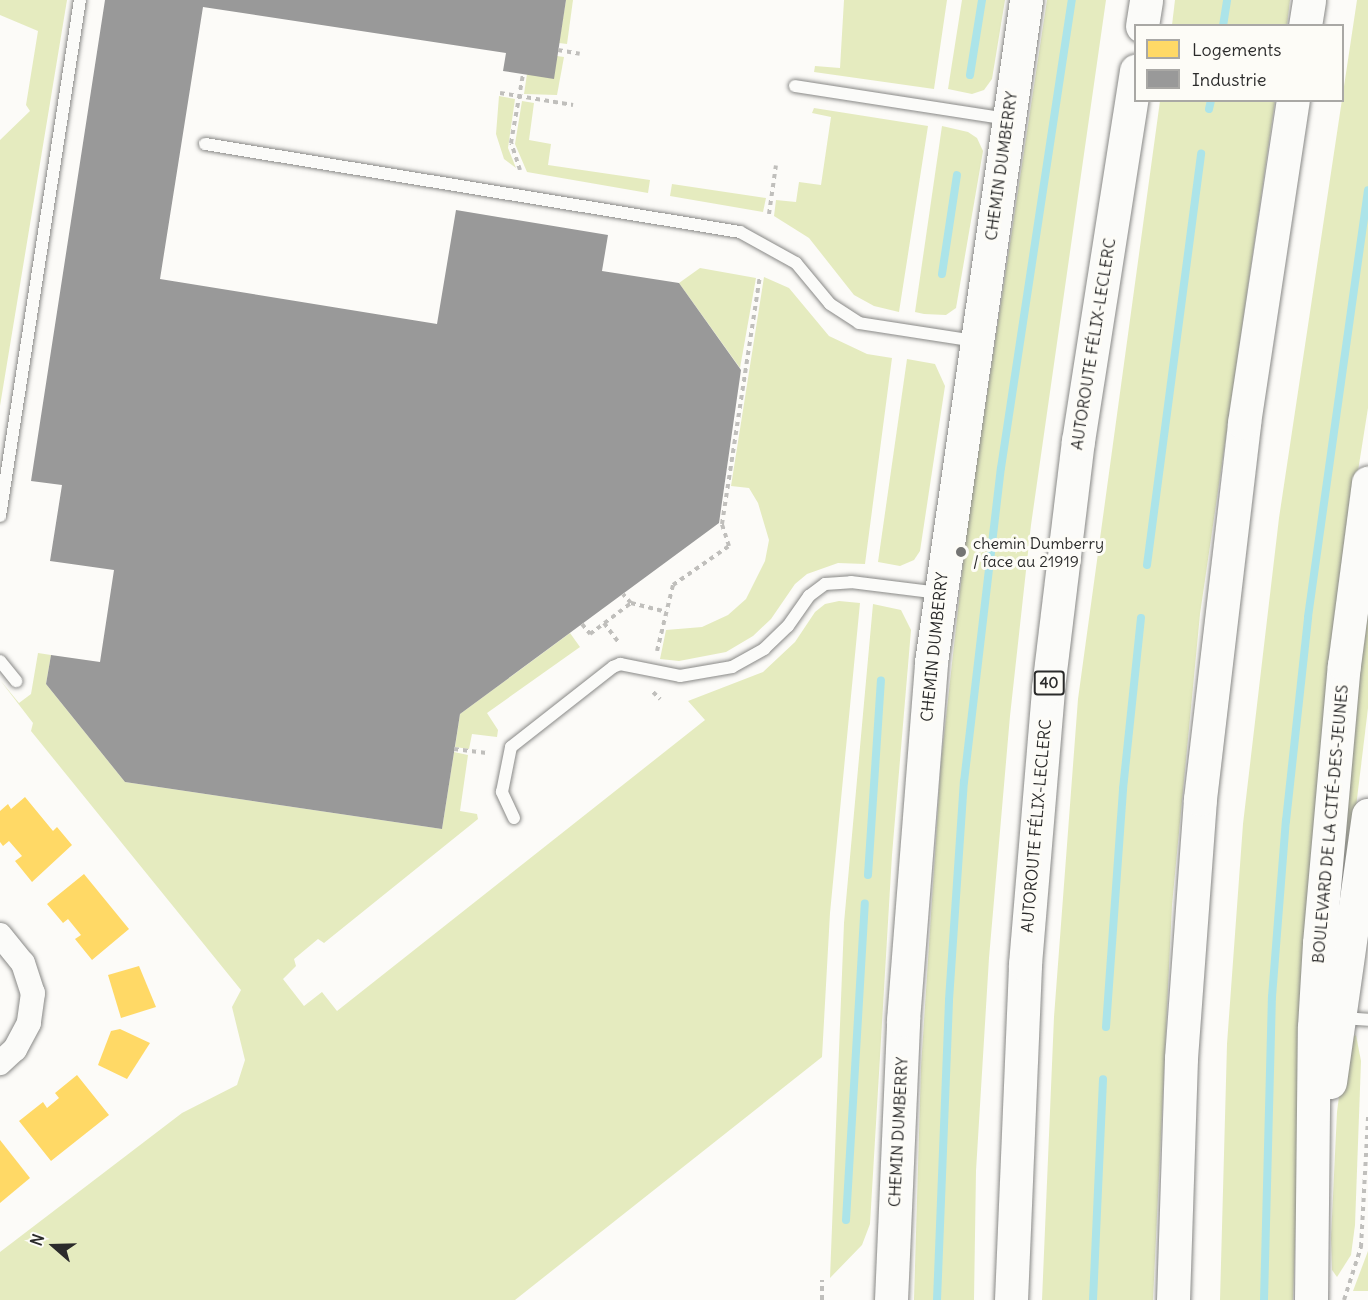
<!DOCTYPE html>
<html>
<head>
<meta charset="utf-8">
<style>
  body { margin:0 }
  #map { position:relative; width:1368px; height:1300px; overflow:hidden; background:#fcfbf8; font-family:Delius,sans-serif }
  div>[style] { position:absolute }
  .green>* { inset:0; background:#e5ebbf }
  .homes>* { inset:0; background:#ffd966 }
  .industry>* { inset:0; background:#999 }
  .stream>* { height:8px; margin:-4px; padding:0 4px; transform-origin:4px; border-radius:4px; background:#ace4e9 }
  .path>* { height:4px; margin-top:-2px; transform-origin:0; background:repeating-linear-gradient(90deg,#c0bfbc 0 4.5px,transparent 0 9px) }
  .roads { filter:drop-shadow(0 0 2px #898987) drop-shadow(0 0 2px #898987) }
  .lane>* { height:12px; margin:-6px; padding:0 6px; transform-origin:6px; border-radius:6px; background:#fbfbf9 }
  .street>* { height:24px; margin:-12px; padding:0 12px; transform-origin:12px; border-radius:12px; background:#fbfbf9 }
  .secondary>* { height:33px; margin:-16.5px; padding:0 16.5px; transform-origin:16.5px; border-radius:16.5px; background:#fbfbf9 }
  .highway>* { height:33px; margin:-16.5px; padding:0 16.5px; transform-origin:16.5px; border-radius:16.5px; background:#fbfbf9 }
  .dots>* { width:16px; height:16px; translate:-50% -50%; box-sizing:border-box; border:3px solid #fdfcf7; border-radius:50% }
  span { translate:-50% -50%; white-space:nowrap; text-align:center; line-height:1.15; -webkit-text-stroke:6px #fdfcf7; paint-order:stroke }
  .shield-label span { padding:2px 4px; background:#fdfcf7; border:2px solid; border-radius:4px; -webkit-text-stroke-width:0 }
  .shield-label { font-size:15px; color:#2b2b2b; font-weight:700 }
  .street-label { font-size:16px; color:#2b2b2b }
  .poi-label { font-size:16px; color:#2b2b2b }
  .left { translate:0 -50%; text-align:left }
  .legend { position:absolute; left:1134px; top:24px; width:210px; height:78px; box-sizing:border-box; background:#fdfcf7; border:2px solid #a9a8a5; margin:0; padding:8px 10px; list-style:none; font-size:18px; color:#2b2b2b }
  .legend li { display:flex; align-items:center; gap:12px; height:30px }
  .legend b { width:30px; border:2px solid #a9a8a5 }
  .north { position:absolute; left:24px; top:1216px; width:60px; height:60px; -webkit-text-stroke:4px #fdfcf7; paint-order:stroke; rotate:290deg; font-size:16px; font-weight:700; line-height:24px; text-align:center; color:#2b2b2b }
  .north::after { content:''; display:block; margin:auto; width:21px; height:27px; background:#2b2b2b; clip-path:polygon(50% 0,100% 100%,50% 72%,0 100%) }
</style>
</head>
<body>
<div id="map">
  <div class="green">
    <div style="clip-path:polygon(0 0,67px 0,0 406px,0 140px,30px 111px,26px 105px,38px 31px,0 15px)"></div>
    <div style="clip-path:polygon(566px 0,573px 0,567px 44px,559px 43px)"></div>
    <div style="clip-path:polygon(844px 0,947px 0,934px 89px,814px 72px,815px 66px,840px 68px)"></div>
    <div style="clip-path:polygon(962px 0,1005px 0,992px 79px,984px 90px,972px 94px,948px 89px)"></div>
    <div style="clip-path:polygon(1047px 0,1106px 0,1031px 525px,1010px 716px,989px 958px,976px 1171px,974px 1300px,914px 1300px,921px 1067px,941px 762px,968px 520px)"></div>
    <div style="clip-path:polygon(1175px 0,1290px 0,1287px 25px,1172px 25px)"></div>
    <div style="clip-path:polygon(1357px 0,1368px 0,1368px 408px,1354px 496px,1304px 1004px,1293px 1300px,1220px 1300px,1227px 1044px,1243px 824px,1279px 518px)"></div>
    <div style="clip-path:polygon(557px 56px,564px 57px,557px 95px,524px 94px,527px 74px)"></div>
    <div style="clip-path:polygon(499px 96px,515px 99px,508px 148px,516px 168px,504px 159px,496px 134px)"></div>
    <div style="clip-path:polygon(522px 101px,534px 103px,529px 140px,551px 144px,548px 165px,650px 180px,648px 193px,527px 172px,515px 144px)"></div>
    <div style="clip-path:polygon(1160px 101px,1275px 101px,1200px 614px,1172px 905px,1153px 1300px,1042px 1300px,1054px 1017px,1078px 699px)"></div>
    <div style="clip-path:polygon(814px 108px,928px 126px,899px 312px,874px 306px,854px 295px,809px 238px,774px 216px,776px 200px,796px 202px,799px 182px,821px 185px,831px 117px,812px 113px)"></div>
    <div style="clip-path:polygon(942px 126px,968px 132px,977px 138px,983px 151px,956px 308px,946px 315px,924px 314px,915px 312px)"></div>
    <div style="clip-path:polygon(672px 184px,766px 198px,763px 212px,670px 196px)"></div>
    <div style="clip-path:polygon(700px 268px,756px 278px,740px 368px,679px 283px)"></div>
    <div style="clip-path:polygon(764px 277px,789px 288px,829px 336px,867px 354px,892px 358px,865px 564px,838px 563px,807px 574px,795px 584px,771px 619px,753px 636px,726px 652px,679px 661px,660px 659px,666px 630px,702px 627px,728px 615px,746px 599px,765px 561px,769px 540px,758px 503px,749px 488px,731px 486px)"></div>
    <div style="clip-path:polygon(907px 359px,935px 364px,945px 386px,920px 551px,914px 560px,900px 566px,878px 562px)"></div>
    <div style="clip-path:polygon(839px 601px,860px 603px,830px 913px,822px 1057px,515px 1300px,0 1300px,0 1252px,182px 1113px,237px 1085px,245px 1060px,232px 1007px,241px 990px,31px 731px,33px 723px,0 680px,19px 703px,31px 694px,38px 653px,51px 655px,46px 684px,125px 782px,442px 829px,454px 752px,468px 755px,460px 811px,477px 814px,478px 819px,324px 943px,318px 939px,294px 959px,296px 966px,283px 979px,304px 1006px,322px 992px,337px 1011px,705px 720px,688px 701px,763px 672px,795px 642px,815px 612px,825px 604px)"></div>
    <div style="clip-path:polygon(1368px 602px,1368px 708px,1330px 1022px,1332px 884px)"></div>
    <div style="clip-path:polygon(873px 604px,901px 610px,911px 630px,892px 855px,870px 1224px,862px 1245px,830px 1278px,844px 923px)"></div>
    <div style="clip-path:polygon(570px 633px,580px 647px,487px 713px,498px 730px,497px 737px,472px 734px,469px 749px,455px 747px,460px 714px)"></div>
    <div style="clip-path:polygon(1356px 1035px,1361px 1061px,1355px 1225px,1351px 1255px,1337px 1277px,1332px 1270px,1331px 1238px,1337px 1112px,1346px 1042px)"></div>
    <div style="clip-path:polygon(1368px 1251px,1368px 1291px,1353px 1291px)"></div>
  </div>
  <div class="homes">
    <div style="clip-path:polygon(25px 797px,53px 831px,57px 827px,72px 845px,32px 882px,15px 861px,22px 856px,9px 841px,3px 846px,0 842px,0 811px,8px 804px,11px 809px)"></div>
    <div style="clip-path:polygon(84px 874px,129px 929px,92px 960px,75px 939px,81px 935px,68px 919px,63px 923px,47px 904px)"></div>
    <div style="clip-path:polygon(139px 966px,156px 1007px,121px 1018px,108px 975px)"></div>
    <div style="clip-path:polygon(120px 1029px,150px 1043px,127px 1079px,98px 1065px,111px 1031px)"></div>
    <div style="clip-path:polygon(77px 1075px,109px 1115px,51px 1161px,19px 1121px,43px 1102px,47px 1108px,59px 1098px,55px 1093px)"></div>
    <div style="clip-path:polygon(0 1140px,30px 1178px,0 1203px)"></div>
  </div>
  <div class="industry">
    <div style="clip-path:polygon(105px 0,566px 0,554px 79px,503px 71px,506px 53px,203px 7px,160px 279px,437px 324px,456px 210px,608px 235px,602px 271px,679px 283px,741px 370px,719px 523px,460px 714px,442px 829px,125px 782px,46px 684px,51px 655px,100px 662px,114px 570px,50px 561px,62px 485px,31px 481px)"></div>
  </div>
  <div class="stream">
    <div style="left:1223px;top:26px;width:26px;rotate:-81deg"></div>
    <div style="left:970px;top:75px;width:76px;rotate:-80.9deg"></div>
    <div style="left:1209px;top:109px;width:9px;rotate:-77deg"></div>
    <div style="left:942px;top:274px;width:100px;rotate:-81.4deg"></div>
    <div style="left:1147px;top:565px;width:415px;rotate:-82.5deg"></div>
    <div style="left:868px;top:875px;width:195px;rotate:-86.2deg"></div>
    <div style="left:1106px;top:1027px;width:239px;rotate:-85.9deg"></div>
    <div style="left:1123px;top:789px;width:172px;rotate:-84deg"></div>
    <div style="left:846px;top:1220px;width:317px;rotate:-86.6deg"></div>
    <div style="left:937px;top:1300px;width:300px;rotate:-87.7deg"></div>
    <div style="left:949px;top:1000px;width:219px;rotate:-86.1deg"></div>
    <div style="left:964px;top:782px;width:316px;rotate:-83.3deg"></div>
    <div style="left:1001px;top:468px;width:473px;rotate:-81.4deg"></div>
    <div style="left:1093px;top:1300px;width:221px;rotate:-87.4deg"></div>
    <div style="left:1264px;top:1300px;width:303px;rotate:-88.5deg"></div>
    <div style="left:1272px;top:997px;width:177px;rotate:-85.5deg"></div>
    <div style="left:1286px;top:821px;width:205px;rotate:-83.8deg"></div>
    <div style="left:1308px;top:617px;width:431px;rotate:-82deg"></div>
  </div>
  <div class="path">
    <div style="left:558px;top:50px;width:22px;rotate:10deg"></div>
    <div style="left:500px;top:93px;width:74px;rotate:9.3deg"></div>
    <div style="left:520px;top:170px;width:28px;rotate:-108deg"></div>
    <div style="left:511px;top:143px;width:70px;rotate:-80.1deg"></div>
    <div style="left:769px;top:214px;width:49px;rotate:-81.9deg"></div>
    <div style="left:631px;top:603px;width:36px;rotate:14deg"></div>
    <div style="left:604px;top:623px;width:26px;rotate:53deg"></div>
    <div style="left:582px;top:624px;width:13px;rotate:51deg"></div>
    <div style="left:590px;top:634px;width:51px;rotate:-37.1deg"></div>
    <div style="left:631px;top:603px;width:12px;rotate:-132deg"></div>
    <div style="left:657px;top:651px;width:68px;rotate:-76.4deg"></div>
    <div style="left:673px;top:585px;width:68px;rotate:-34.9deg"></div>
    <div style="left:729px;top:546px;width:23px;rotate:-108deg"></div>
    <div style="left:722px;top:524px;width:250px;rotate:-81.3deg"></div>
    <div style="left:653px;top:692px;width:10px;rotate:45deg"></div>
    <div style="left:454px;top:749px;width:35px;rotate:7deg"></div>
    <div style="left:822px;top:1300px;width:20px;rotate:-90deg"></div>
    <div style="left:1344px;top:1300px;width:56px;rotate:-72.2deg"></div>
    <div style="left:1361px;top:1247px;width:131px;rotate:-86.9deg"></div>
  </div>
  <div class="roads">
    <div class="lane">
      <div style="left:795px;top:86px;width:215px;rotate:8.8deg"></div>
      <div style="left:205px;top:144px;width:542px;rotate:9.34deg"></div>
      <div style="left:740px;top:232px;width:64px;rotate:29deg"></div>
      <div style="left:796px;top:263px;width:53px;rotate:50.3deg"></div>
      <div style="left:830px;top:304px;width:35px;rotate:33deg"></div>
      <div style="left:859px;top:323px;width:117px;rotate:8.8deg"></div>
      <div style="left:0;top:516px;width:522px;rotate:-81.19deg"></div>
      <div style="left:0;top:661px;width:26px;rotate:51deg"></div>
      <div style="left:514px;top:818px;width:29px;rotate:-115deg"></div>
      <div style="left:502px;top:792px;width:46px;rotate:-78.7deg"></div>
      <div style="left:511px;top:747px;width:130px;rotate:-38.1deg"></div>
      <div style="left:613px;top:667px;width:8px;rotate:-23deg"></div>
      <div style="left:620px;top:664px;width:61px;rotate:11.3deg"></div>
      <div style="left:680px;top:676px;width:53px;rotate:-9.8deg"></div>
      <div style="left:732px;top:667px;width:37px;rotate:-29deg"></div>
      <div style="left:764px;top:649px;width:33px;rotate:-44deg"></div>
      <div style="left:788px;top:626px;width:37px;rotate:-55deg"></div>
      <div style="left:809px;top:596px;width:20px;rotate:-37deg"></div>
      <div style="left:825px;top:584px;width:26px;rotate:-4deg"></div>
      <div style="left:851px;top:582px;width:89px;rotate:7.1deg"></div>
      <div style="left:1342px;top:1018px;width:26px;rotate:4deg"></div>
    </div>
    <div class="street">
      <div style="left:0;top:935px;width:36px;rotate:51deg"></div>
      <div style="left:23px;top:963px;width:32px;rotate:72deg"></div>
      <div style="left:33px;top:993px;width:30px;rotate:98deg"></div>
      <div style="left:29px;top:1023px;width:30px;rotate:118deg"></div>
      <div style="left:15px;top:1049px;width:21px;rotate:137deg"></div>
    </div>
    <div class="secondary">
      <div style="left:1330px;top:1082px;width:270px;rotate:-81.9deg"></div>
      <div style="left:891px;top:1300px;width:280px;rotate:-87.5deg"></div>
      <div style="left:903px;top:1020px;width:359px;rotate:-85.5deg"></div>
      <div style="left:931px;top:662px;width:669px;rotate:-81.83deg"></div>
      <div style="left:1311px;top:1300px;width:273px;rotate:-89.4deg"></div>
      <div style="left:1314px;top:1027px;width:84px;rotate:-86.6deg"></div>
      <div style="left:1319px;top:943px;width:279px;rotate:-84.9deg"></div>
      <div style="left:1344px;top:665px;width:184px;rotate:-82.5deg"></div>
    </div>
    <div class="highway">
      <div style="left:1142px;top:26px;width:26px;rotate:-81deg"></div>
      <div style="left:1305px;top:26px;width:26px;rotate:-81deg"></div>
      <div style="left:1011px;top:1300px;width:336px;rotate:-87.6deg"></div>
      <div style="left:1025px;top:964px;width:277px;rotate:-85.2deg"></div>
      <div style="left:1048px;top:688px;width:249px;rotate:-83.1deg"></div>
      <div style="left:1078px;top:441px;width:375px;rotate:-81.1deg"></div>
      <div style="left:1173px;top:1300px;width:242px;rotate:-88.1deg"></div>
      <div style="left:1181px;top:1058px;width:260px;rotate:-85.8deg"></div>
      <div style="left:1200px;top:799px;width:379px;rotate:-83.3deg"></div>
      <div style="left:1244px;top:423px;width:327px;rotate:-81.4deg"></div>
    </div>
  </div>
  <div class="dots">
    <div style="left:961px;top:552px;background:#747473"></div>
  </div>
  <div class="shield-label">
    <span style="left:1049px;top:683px">40</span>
  </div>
  <div class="street-label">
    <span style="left:1001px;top:166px;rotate:-82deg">CHEMIN DUMBERRY</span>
    <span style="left:1093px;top:344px;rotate:-81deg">AUTOROUTE FÉLIX-LECLERC</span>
    <span style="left:934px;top:647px;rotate:-84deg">CHEMIN DUMBERRY</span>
    <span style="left:1330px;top:824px;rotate:-85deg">BOULEVARD DE LA CITÉ-DES-JEUNES</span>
    <span style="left:1036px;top:826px;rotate:-85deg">AUTOROUTE FÉLIX-LECLERC</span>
    <span style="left:898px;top:1132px;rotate:-87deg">CHEMIN DUMBERRY</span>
  </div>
  <div class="poi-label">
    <span class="left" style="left:973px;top:552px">chemin Dumberry<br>/ face au 21919</span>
  </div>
  <ul class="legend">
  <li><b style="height:16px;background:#ffd966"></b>Logements</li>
  <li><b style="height:16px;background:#999"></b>Industrie</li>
  </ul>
  <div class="north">N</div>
</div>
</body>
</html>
